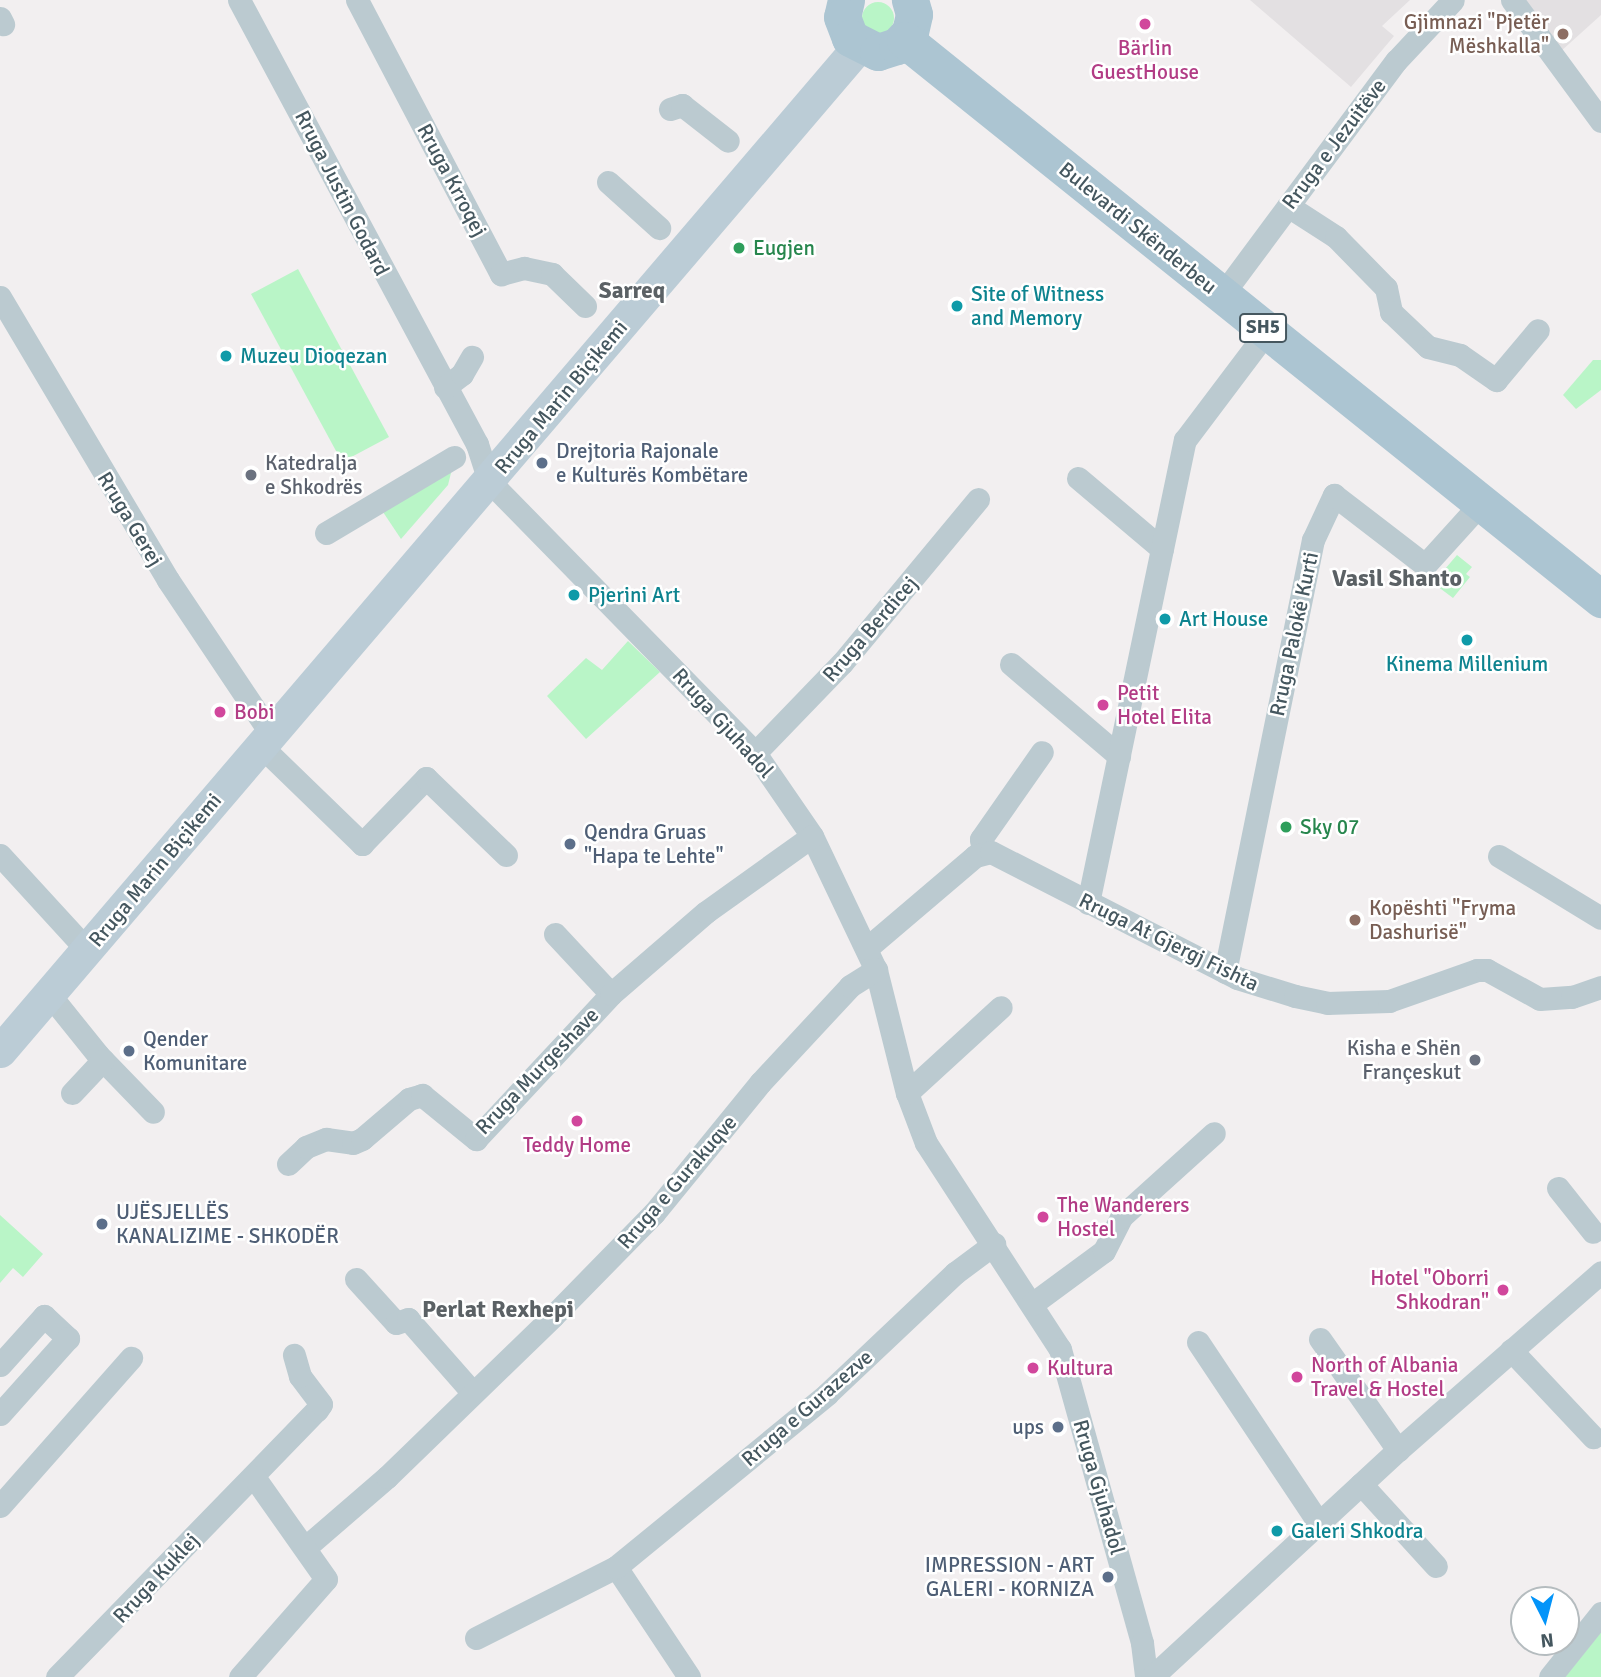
<!DOCTYPE html>
<html>
<head>
<meta charset="utf-8">
<style>
  body { margin:0 }
  #map { position:relative; width:1601px; height:1677px; overflow:hidden; background:#f2eff0; font-family:Signika,sans-serif }
  div>[style] { position:absolute }
  .education>* { inset:0; background:#e3e0e2 }
  .green>* { inset:0; background:#b9f5c7 }
  .round { border-radius:50% }
  .street>* { height:23px; margin:-11.5px; padding:0 11.5px; transform-origin:11.5px; border-radius:11.5px; background:#bbcad0 }
  .secondary>* { height:33px; margin:-16.5px; padding:0 16.5px; transform-origin:16.5px; border-radius:16.5px; background:#bbccd6 }
  .primary>* { height:37px; margin:-18.5px; padding:0 18.5px; transform-origin:18.5px; border-radius:18.5px; background:#acc5d2 }
  .dots>* { width:19px; height:19px; translate:-50% -50%; box-sizing:border-box; border:4px solid #fff; border-radius:50% }
  span { translate:-50% -50%; white-space:nowrap; text-align:center; line-height:1.15; -webkit-text-stroke:5px #fff; paint-order:stroke }
  .shield-label span { padding:2px 5px; background:#fff; border:2px solid; border-radius:5px; -webkit-text-stroke-width:0 }
  .shield-label { font-size:19px; color:#45575f; font-weight:700 }
  .education-label { font-size:21px; color:#785e54 }
  .right { translate:-100% -50%; text-align:right }
  .left { translate:0 -50%; text-align:left }
  .hotel-label { font-size:21px; color:#b23c85 }
  .street-label { font-size:21px; color:#45575f }
  .leisure-label { font-size:21px; color:#27864d }
  .culture-label { font-size:21px; color:#0d838f }
  .service-label { font-size:21px; color:#4e5e75 }
  .worship-label { font-size:21px; color:#5b616d }
  .neighbourhood-label { font-size:23px; color:#5b6165; font-weight:700 }
  .quarter-label { font-size:24px; color:#5b6165; font-weight:700 }
  .north { position:absolute; left:1510px; top:1586px; width:70px; height:70px; box-sizing:border-box; background:#fff; border:2px solid #b5bcbf; border-radius:50%; rotate:174deg; font-size:19px; font-weight:700; line-height:28px; text-align:center; color:#45575f }
  .north::after { content:''; display:block; margin:auto; width:24px; height:32px; background:#0394f9; clip-path:polygon(50% 0,100% 100%,50% 72%,0 100%) }
</style>
</head>
<body>
<div id="map">
  <div class="education">
    <div style="clip-path:polygon(1250px 0,1410px 0,1382px 26px,1394px 36px,1351px 87px)"></div>
    <div style="clip-path:polygon(1519px 0,1601px 0,1601px 15px,1560px 52px)"></div>
  </div>
  <div class="green">
    <div class="round" style="left:862px;top:2px;width:32px;height:32px"></div>
    <div style="clip-path:polygon(298px 269px,389px 437px,342px 462px,251px 294px)"></div>
    <div style="clip-path:polygon(1593px 360px,1601px 360px,1601px 390px,1576px 409px,1563px 395px)"></div>
    <div style="clip-path:polygon(453px 465px,448px 485px,401px 539px,381px 509px)"></div>
    <div style="clip-path:polygon(1457px 555px,1472px 567px,1466px 574px,1470px 577px,1453px 598px,1433px 583px)"></div>
    <div style="clip-path:polygon(628px 641px,660px 672px,586px 739px,547px 696px,586px 658px,602px 670px)"></div>
    <div style="clip-path:polygon(0 1215px,43px 1254px,23px 1277px,13px 1268px,0 1283px)"></div>
    <div style="clip-path:polygon(1601px 1632px,1601px 1677px,1565px 1677px)"></div>
  </div>
  <div class="street">
    <div style="left:239px;top:0;width:504px;rotate:61.81deg"></div>
    <div style="left:477px;top:444px;width:39px;rotate:72deg"></div>
    <div style="left:489px;top:481px;width:380px;rotate:45.6deg"></div>
    <div style="left:755px;top:753px;width:101px;rotate:55.5deg"></div>
    <div style="left:812px;top:836px;width:148px;rotate:64.5deg"></div>
    <div style="left:876px;top:970px;width:127px;rotate:75.9deg"></div>
    <div style="left:907px;top:1093px;width:53px;rotate:69.2deg"></div>
    <div style="left:926px;top:1143px;width:246px;rotate:57deg"></div>
    <div style="left:1060px;top:1349px;width:305px;rotate:74.4deg"></div>
    <div style="left:1142px;top:1643px;width:34px;rotate:83deg"></div>
    <div style="left:357px;top:0;width:310px;rotate:62.3deg"></div>
    <div style="left:501px;top:274px;width:24px;rotate:-15deg"></div>
    <div style="left:524px;top:268px;width:29px;rotate:12deg"></div>
    <div style="left:552px;top:274px;width:46px;rotate:44.1deg"></div>
    <div style="left:1512px;top:0;width:150px;rotate:53.7deg"></div>
    <div style="left:0;top:18px;width:7px;rotate:63deg"></div>
    <div style="left:670px;top:109px;width:13px;rotate:-18deg"></div>
    <div style="left:682px;top:105px;width:58px;rotate:38deg"></div>
    <div style="left:608px;top:182px;width:69px;rotate:42deg"></div>
    <div style="left:1288px;top:206px;width:57px;rotate:32.9deg"></div>
    <div style="left:1336px;top:237px;width:71px;rotate:45.6deg"></div>
    <div style="left:1386px;top:288px;width:25px;rotate:78deg"></div>
    <div style="left:1391px;top:312px;width:51px;rotate:43.4deg"></div>
    <div style="left:1428px;top:347px;width:33px;rotate:14deg"></div>
    <div style="left:1460px;top:355px;width:44px;rotate:34.8deg"></div>
    <div style="left:1496px;top:380px;width:65px;rotate:-50deg"></div>
    <div style="left:1222px;top:295px;width:292px;rotate:-53.4deg"></div>
    <div style="left:1396px;top:61px;width:83px;rotate:-46.9deg"></div>
    <div style="left:0;top:297px;width:329px;rotate:59.3deg"></div>
    <div style="left:168px;top:580px;width:185px;rotate:56.2deg"></div>
    <div style="left:445px;top:387px;width:21px;rotate:-37deg"></div>
    <div style="left:462px;top:374px;width:20px;rotate:-60deg"></div>
    <div style="left:1078px;top:478px;width:110px;rotate:40.2deg"></div>
    <div style="left:326px;top:533px;width:149px;rotate:-30.7deg"></div>
    <div style="left:1011px;top:664px;width:142px;rotate:40.4deg"></div>
    <div style="left:261px;top:746px;width:141px;rotate:44.1deg"></div>
    <div style="left:362px;top:844px;width:92px;rotate:-45.9deg"></div>
    <div style="left:426px;top:778px;width:111px;rotate:43.9deg"></div>
    <div style="left:755px;top:753px;width:125px;rotate:-46deg"></div>
    <div style="left:842px;top:663px;width:213px;rotate:-50.3deg"></div>
    <div style="left:983px;top:852px;width:13px;rotate:-99deg"></div>
    <div style="left:981px;top:839px;width:106px;rotate:-55deg"></div>
    <div style="left:0;top:855px;width:129px;rotate:47.5deg"></div>
    <div style="left:1499px;top:856px;width:119px;rotate:31.3deg"></div>
    <div style="left:1088px;top:903px;width:473px;rotate:-78.2deg"></div>
    <div style="left:1185px;top:440px;width:136px;rotate:-53deg"></div>
    <div style="left:555px;top:934px;width:82px;rotate:47deg"></div>
    <div style="left:867px;top:948px;width:142px;rotate:-40.4deg"></div>
    <div style="left:975px;top:856px;width:16px;rotate:-14deg"></div>
    <div style="left:991px;top:852px;width:276px;rotate:27.1deg"></div>
    <div style="left:1237px;top:978px;width:61px;rotate:17.2deg"></div>
    <div style="left:1295px;top:996px;width:33px;rotate:12deg"></div>
    <div style="left:1327px;top:1003px;width:62px;rotate:-1.8deg"></div>
    <div style="left:1389px;top:1001px;width:93px;rotate:-19.4deg"></div>
    <div style="left:1477px;top:970px;width:10px"></div>
    <div style="left:1487px;top:970px;width:60px;rotate:28.7deg"></div>
    <div style="left:1540px;top:999px;width:32px;rotate:-4deg"></div>
    <div style="left:1572px;top:997px;width:31px;rotate:-19deg"></div>
    <div style="left:1225px;top:972px;width:441px;rotate:-78.5deg"></div>
    <div style="left:1313px;top:540px;width:50px;rotate:-65deg"></div>
    <div style="left:1334px;top:495px;width:115px;rotate:37.6deg"></div>
    <div style="left:1425px;top:565px;width:84px;rotate:-47.9deg"></div>
    <div style="left:49px;top:994px;width:78px;rotate:51.2deg"></div>
    <div style="left:98px;top:1055px;width:79px;rotate:46deg"></div>
    <div style="left:72px;top:1093px;width:45px;rotate:-46.8deg"></div>
    <div style="left:907px;top:1093px;width:127px;rotate:-42.5deg"></div>
    <div style="left:288px;top:1164px;width:25px;rotate:-43deg"></div>
    <div style="left:306px;top:1147px;width:22px;rotate:-22deg"></div>
    <div style="left:326px;top:1139px;width:27px;rotate:8deg"></div>
    <div style="left:353px;top:1143px;width:10px;rotate:-24deg"></div>
    <div style="left:362px;top:1139px;width:62px;rotate:-40.4deg"></div>
    <div style="left:409px;top:1099px;width:14px;rotate:-17deg"></div>
    <div style="left:422px;top:1095px;width:70px;rotate:39.2deg"></div>
    <div style="left:476px;top:1139px;width:198px;rotate:-47deg"></div>
    <div style="left:611px;top:994px;width:125px;rotate:-40.8deg"></div>
    <div style="left:706px;top:912px;width:130px;rotate:-35.6deg"></div>
    <div style="left:1558px;top:1188px;width:56px;rotate:51.5deg"></div>
    <div style="left:356px;top:1279px;width:59px;rotate:47.7deg"></div>
    <div style="left:396px;top:1323px;width:13px;rotate:-18deg"></div>
    <div style="left:408px;top:1319px;width:98px;rotate:48.7deg"></div>
    <div style="left:1032px;top:1304px;width:89px;rotate:-36.4deg"></div>
    <div style="left:1104px;top:1251px;width:38px;rotate:-63deg"></div>
    <div style="left:1121px;top:1217px;width:125px;rotate:-42.1deg"></div>
    <div style="left:1320px;top:1339px;width:136px;rotate:54.9deg"></div>
    <div style="left:1198px;top:1342px;width:216px;rotate:56.3deg"></div>
    <div style="left:1511px;top:1350px;width:120px;rotate:46.7deg"></div>
    <div style="left:0;top:1365px;width:66px;rotate:-48.1deg"></div>
    <div style="left:44px;top:1316px;width:33px;rotate:43deg"></div>
    <div style="left:68px;top:1338px;width:102px;rotate:131.8deg"></div>
    <div style="left:1361px;top:1484px;width:111px;rotate:47.6deg"></div>
    <div style="left:0;top:1506px;width:198px;rotate:-48.5deg"></div>
    <div style="left:307px;top:1546px;width:106px;rotate:-40.8deg"></div>
    <div style="left:387px;top:1477px;width:231px;rotate:-44.1deg"></div>
    <div style="left:553px;top:1316px;width:144px;rotate:-45.6deg"></div>
    <div style="left:654px;top:1213px;width:168px;rotate:-50.8deg"></div>
    <div style="left:760px;top:1083px;width:132px;rotate:-47.1deg"></div>
    <div style="left:850px;top:986px;width:31px;rotate:-32deg"></div>
    <div style="left:616px;top:1567px;width:132px;rotate:56.4deg"></div>
    <div style="left:476px;top:1638px;width:157px;rotate:-26.9deg"></div>
    <div style="left:616px;top:1567px;width:273px;rotate:-39.3deg"></div>
    <div style="left:827px;top:1394px;width:176px;rotate:-43.4deg"></div>
    <div style="left:955px;top:1273px;width:49px;rotate:-36.6deg"></div>
    <div style="left:57px;top:1677px;width:373px;rotate:-45.8deg"></div>
    <div style="left:317px;top:1410px;width:7px;rotate:-56deg"></div>
    <div style="left:321px;top:1404px;width:35px;rotate:-127deg"></div>
    <div style="left:300px;top:1376px;width:22px;rotate:-106deg"></div>
    <div style="left:240px;top:1677px;width:130px;rotate:-48.7deg"></div>
    <div style="left:326px;top:1579px;width:125px;rotate:-125.2deg"></div>
    <div style="left:1152px;top:1677px;width:335px;rotate:-42.7deg"></div>
    <div style="left:1398px;top:1450px;width:270px;rotate:-41.2deg"></div>
    <div style="left:1550px;top:1677px;width:82px;rotate:-51.4deg"></div>
  </div>
  <div class="secondary">
    <div style="left:0;top:1051px;width:1322px;rotate:-49.48deg"></div>
  </div>
  <div class="primary">
    <div style="left:846px;top:0;width:17px;rotate:103deg"></div>
    <div style="left:842px;top:17px;width:22px;rotate:69deg"></div>
    <div style="left:850px;top:38px;width:31px;rotate:27deg"></div>
    <div style="left:878px;top:52px;width:20px;rotate:-18deg"></div>
    <div style="left:897px;top:46px;width:19px;rotate:-47deg"></div>
    <div style="left:910px;top:32px;width:18px;rotate:-77deg"></div>
    <div style="left:914px;top:14px;width:15px;rotate:-106deg"></div>
    <div style="left:905px;top:40px;width:893px;rotate:38.77deg"></div>
  </div>
  <div class="dots">
    <div style="left:1145px;top:24px;background:#d1479c"></div>
    <div style="left:1563px;top:34px;background:#8d6e63"></div>
    <div style="left:739px;top:248px;background:#2e9e5b"></div>
    <div style="left:957px;top:306px;background:#0f9aa8"></div>
    <div style="left:226px;top:356px;background:#0f9aa8"></div>
    <div style="left:542px;top:463px;background:#5c6f8a"></div>
    <div style="left:251px;top:475px;background:#6b7280"></div>
    <div style="left:574px;top:595px;background:#0f9aa8"></div>
    <div style="left:1165px;top:619px;background:#0f9aa8"></div>
    <div style="left:1467px;top:640px;background:#0f9aa8"></div>
    <div style="left:1103px;top:705px;background:#d1479c"></div>
    <div style="left:220px;top:712px;background:#d1479c"></div>
    <div style="left:1286px;top:827px;background:#2e9e5b"></div>
    <div style="left:570px;top:844px;background:#5c6f8a"></div>
    <div style="left:1355px;top:920px;background:#8d6e63"></div>
    <div style="left:129px;top:1051px;background:#5c6f8a"></div>
    <div style="left:1475px;top:1060px;background:#6b7280"></div>
    <div style="left:577px;top:1121px;background:#d1479c"></div>
    <div style="left:1043px;top:1217px;background:#d1479c"></div>
    <div style="left:102px;top:1224px;background:#5c6f8a"></div>
    <div style="left:1503px;top:1290px;background:#d1479c"></div>
    <div style="left:1033px;top:1368px;background:#d1479c"></div>
    <div style="left:1297px;top:1377px;background:#d1479c"></div>
    <div style="left:1058px;top:1427px;background:#5c6f8a"></div>
    <div style="left:1277px;top:1531px;background:#0f9aa8"></div>
    <div style="left:1108px;top:1577px;background:#5c6f8a"></div>
  </div>
  <div class="shield-label">
    <span style="left:1263px;top:328px">SH5</span>
  </div>
  <div class="education-label">
    <span class="right" style="left:1549px;top:34px">Gjimnazi "Pjetër<br>Mëshkalla"</span>
    <span class="left" style="left:1369px;top:920px">Kopështi "Fryma<br>Dashurisë"</span>
  </div>
  <div class="hotel-label">
    <span style="left:1145px;top:60px">Bärlin<br>GuestHouse</span>
    <span class="left" style="left:1117px;top:705px">Petit<br>Hotel Elita</span>
    <span class="left" style="left:234px;top:712px">Bobi</span>
    <span style="left:577px;top:1145px">Teddy Home</span>
    <span class="left" style="left:1057px;top:1217px">The Wanderers<br>Hostel</span>
    <span class="right" style="left:1489px;top:1290px">Hotel "Oborri<br>Shkodran"</span>
    <span class="left" style="left:1311px;top:1377px">North of Albania<br>Travel &amp; Hostel</span>
    <span class="left" style="left:1047px;top:1368px">Kultura</span>
  </div>
  <div class="street-label">
    <span style="left:1334px;top:144px;rotate:-53deg">Rruga e Jezuitëve</span>
    <span style="left:452px;top:180px;rotate:62deg">Rruga Krroqej</span>
    <span style="left:342px;top:193px;rotate:63deg">Rruga Justin Godard</span>
    <span style="left:1138px;top:228px;rotate:39deg">Bulevardi Skënderbeu</span>
    <span style="left:561px;top:397px;rotate:-50deg">Rruga Marin Biçikemi</span>
    <span style="left:130px;top:519px;rotate:59deg">Rruga Gerej</span>
    <span style="left:870px;top:629px;rotate:-49deg">Rruga Berdicej</span>
    <span style="left:1294px;top:634px;rotate:-78deg">Rruga Palokë Kurti</span>
    <span style="left:723px;top:723px;rotate:48deg">Rruga Gjuhadol</span>
    <span style="left:155px;top:870px;rotate:-50deg">Rruga Marin Biçikemi</span>
    <span style="left:1169px;top:942px;rotate:26deg">Rruga At Gjergj Fishta</span>
    <span style="left:537px;top:1071px;rotate:-46deg">Rruga Murgeshave</span>
    <span style="left:677px;top:1182px;rotate:-49deg">Rruga e Gurakuqve</span>
    <span style="left:807px;top:1408px;rotate:-41deg">Rruga e Gurazezve</span>
    <span style="left:1099px;top:1487px;rotate:74deg">Rruga Gjuhadol</span>
    <span style="left:156px;top:1578px;rotate:-47deg">Rruga Kuklej</span>
  </div>
  <div class="leisure-label">
    <span class="left" style="left:753px;top:248px">Eugjen</span>
    <span class="left" style="left:1300px;top:827px">Sky 07</span>
  </div>
  <div class="culture-label">
    <span class="left" style="left:971px;top:306px">Site of Witness<br>and Memory</span>
    <span class="left" style="left:240px;top:356px">Muzeu Dioqezan</span>
    <span class="left" style="left:588px;top:595px">Pjerini Art</span>
    <span class="left" style="left:1179px;top:619px">Art House</span>
    <span style="left:1467px;top:664px">Kinema Millenium</span>
    <span class="left" style="left:1291px;top:1531px">Galeri Shkodra</span>
  </div>
  <div class="service-label">
    <span class="left" style="left:556px;top:463px">Drejtoria Rajonale<br>e Kulturës Kombëtare</span>
    <span class="left" style="left:584px;top:844px">Qendra Gruas<br>"Hapa te Lehte"</span>
    <span class="left" style="left:143px;top:1051px">Qender<br>Komunitare</span>
    <span class="left" style="left:116px;top:1224px">UJËSJELLËS<br>KANALIZIME - SHKODËR</span>
    <span class="right" style="left:1044px;top:1427px">ups</span>
    <span class="right" style="left:1094px;top:1577px">IMPRESSION - ART<br>GALERI - KORNIZA</span>
  </div>
  <div class="worship-label">
    <span class="left" style="left:265px;top:475px">Katedralja<br>e Shkodrës</span>
    <span class="right" style="left:1461px;top:1060px">Kisha e Shën<br>Françeskut</span>
  </div>
  <div class="neighbourhood-label">
    <span style="left:632px;top:291px">Sarreq</span>
  </div>
  <div class="quarter-label">
    <span style="left:1397px;top:579px">Vasil Shanto</span>
    <span style="left:498px;top:1310px">Perlat Rexhepi</span>
  </div>
  <div class="north">N</div>
</div>
</body>
</html>
